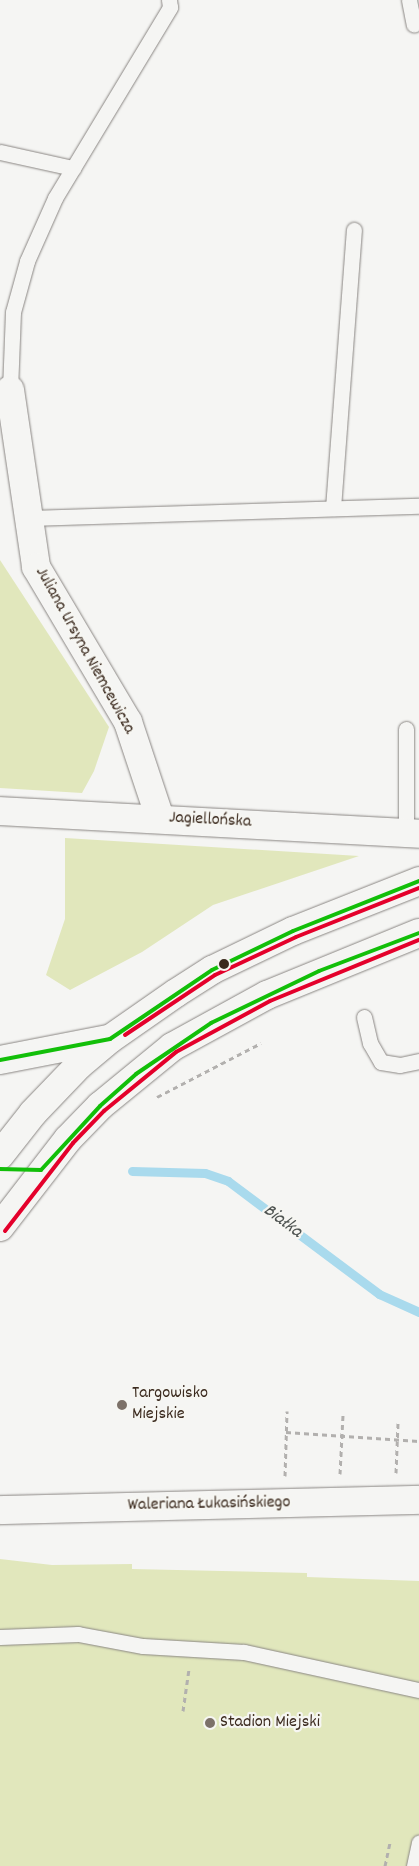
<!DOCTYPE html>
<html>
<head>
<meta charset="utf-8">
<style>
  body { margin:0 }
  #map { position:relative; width:419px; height:1866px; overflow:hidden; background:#f5f5f3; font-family:Dekko,sans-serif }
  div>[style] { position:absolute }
  .green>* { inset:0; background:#e1e7bc }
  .stream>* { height:9px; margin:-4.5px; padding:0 4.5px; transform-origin:4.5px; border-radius:4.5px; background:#a9daed }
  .path>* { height:3px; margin-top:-1.5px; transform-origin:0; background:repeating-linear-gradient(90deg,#b2b0ae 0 5px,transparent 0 9px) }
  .roads { filter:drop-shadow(0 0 1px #8a8683) drop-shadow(0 0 1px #8a8683) }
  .lane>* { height:15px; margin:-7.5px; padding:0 7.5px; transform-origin:7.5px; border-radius:7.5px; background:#f5f5f3 }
  .street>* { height:28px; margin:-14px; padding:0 14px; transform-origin:14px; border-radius:14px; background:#f5f5f3 }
  .secondary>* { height:28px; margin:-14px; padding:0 14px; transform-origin:14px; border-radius:14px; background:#f5f5f3 }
  .bus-1>* { height:4px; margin:-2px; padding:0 2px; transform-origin:2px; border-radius:2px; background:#12bf09 }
  .bus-2>* { height:4px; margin:-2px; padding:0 2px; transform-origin:2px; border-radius:2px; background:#e4002b }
  .dots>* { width:14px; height:14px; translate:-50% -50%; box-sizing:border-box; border:2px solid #f6f6f2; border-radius:50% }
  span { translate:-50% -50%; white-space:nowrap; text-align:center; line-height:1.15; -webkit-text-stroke:4.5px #f6f6f2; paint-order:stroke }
  .street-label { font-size:18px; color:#3b2a1e }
  .poi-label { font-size:18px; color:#3b2a1e }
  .left { translate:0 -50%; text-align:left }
  .water-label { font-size:19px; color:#4e5351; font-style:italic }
</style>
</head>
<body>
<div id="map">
  <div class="green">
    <div style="clip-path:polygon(0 560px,109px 727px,94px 771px,82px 793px,0 788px)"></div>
    <div style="clip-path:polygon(65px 838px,359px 856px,213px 905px,142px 952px,70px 990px,46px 975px,65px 919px)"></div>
    <div style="clip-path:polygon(0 1559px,52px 1565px,132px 1564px,132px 1569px,307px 1573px,307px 1577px,419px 1581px,419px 1866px,0 1866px)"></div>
  </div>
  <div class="stream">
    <div style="left:132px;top:1171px;width:73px;rotate:1.6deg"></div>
    <div style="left:205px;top:1173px;width:24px;rotate:19deg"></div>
    <div style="left:228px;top:1181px;width:189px;rotate:36.8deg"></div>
    <div style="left:379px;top:1294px;width:44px;rotate:24.2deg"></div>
  </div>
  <div class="path">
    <div style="left:157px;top:1097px;width:117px;rotate:-27.4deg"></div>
    <div style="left:286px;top:1432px;width:133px;rotate:3.9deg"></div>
    <div style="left:396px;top:1473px;width:50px;rotate:-87.7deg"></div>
    <div style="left:340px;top:1474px;width:59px;rotate:-87.1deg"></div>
    <div style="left:285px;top:1476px;width:65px;rotate:-88.2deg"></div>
    <div style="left:183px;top:1711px;width:42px;rotate:-81.9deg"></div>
    <div style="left:385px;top:1866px;width:24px;rotate:-78deg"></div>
  </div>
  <div class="roads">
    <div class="lane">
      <div style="left:409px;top:0;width:25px;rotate:79deg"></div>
      <div style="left:0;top:152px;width:75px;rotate:12.4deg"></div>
      <div style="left:10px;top:390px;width:78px;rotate:-87.8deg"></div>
      <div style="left:13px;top:312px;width:53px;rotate:-74.6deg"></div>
      <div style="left:27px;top:261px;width:69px;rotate:-66deg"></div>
      <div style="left:55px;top:198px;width:223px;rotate:-58.9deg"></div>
      <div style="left:170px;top:7px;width:7px;rotate:-98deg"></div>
      <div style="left:333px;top:508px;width:279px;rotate:-85.7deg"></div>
      <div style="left:29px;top:518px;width:390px;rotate:-1.8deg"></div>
      <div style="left:406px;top:729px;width:104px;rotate:90deg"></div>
      <div style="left:364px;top:1017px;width:27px;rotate:77deg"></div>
      <div style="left:370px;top:1043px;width:22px;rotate:60deg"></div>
      <div style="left:381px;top:1062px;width:19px;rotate:9deg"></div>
      <div style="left:400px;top:1065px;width:19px;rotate:-12deg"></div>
      <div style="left:0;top:1637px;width:78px;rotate:-2.2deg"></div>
      <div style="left:78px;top:1634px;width:66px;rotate:10.5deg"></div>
      <div style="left:143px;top:1646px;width:101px;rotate:3.4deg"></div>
      <div style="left:244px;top:1652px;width:179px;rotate:12.3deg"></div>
      <div style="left:414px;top:1866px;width:24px;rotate:-78deg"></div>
    </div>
    <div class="street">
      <div style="left:10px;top:390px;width:179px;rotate:81.6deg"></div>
      <div style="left:36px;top:567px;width:180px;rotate:59.3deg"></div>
      <div style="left:128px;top:722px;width:101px;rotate:71.6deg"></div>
      <div style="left:0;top:811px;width:420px;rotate:3.1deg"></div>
      <div style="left:0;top:1510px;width:419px;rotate:-1.4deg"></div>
    </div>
    <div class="secondary">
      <div style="left:0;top:1060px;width:110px;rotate:-11deg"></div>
      <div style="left:0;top:1155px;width:53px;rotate:-51.8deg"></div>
      <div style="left:33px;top:1113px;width:66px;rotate:-46.2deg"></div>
      <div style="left:79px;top:1065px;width:40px;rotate:-40deg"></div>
      <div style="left:110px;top:1039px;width:80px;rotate:-34.9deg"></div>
      <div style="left:176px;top:993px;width:43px;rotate:-32.6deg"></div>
      <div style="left:212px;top:970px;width:90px;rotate:-25.7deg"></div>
      <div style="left:293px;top:931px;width:136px;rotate:-21.6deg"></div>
      <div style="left:0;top:1227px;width:111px;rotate:-52.3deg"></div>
      <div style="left:68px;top:1139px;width:46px;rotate:-45.9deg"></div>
      <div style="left:100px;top:1106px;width:93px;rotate:-39.3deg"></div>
      <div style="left:172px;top:1047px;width:108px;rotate:-28.7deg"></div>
      <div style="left:267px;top:995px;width:164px;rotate:-22.2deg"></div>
    </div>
  </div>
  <div class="bus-1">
    <div style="left:0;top:1060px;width:112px;rotate:-10.8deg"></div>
    <div style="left:110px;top:1039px;width:123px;rotate:-34.1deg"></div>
    <div style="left:212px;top:970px;width:90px;rotate:-25.7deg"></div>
    <div style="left:293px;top:931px;width:136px;rotate:-21.6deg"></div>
    <div style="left:0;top:1169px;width:41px;rotate:1.4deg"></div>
    <div style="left:41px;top:1170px;width:87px;rotate:-47.3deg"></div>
    <div style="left:100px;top:1106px;width:48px;rotate:-41.6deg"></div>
    <div style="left:136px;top:1074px;width:91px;rotate:-34.2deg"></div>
    <div style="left:211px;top:1023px;width:120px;rotate:-25.7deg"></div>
    <div style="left:319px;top:971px;width:107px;rotate:-20.8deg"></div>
  </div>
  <div class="bus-2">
    <div style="left:125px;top:1035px;width:108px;rotate:-33.7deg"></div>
    <div style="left:215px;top:975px;width:89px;rotate:-25.1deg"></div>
    <div style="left:296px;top:937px;width:132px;rotate:-21.7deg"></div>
    <div style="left:5px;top:1231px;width:111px;rotate:-52.3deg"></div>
    <div style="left:73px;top:1143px;width:45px;rotate:-45.9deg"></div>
    <div style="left:104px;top:1111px;width:93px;rotate:-39.3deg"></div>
    <div style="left:176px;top:1052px;width:107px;rotate:-28.5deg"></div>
    <div style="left:270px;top:1001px;width:161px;rotate:-22.3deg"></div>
  </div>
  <div class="dots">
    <div style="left:224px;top:964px;background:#3b2a1e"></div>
    <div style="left:122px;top:1405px;background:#7c7169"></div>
    <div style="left:210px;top:1723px;background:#7c7169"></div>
  </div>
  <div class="street-label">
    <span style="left:84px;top:651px;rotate:61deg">Juliana Ursyna Niemcewicza</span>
    <span style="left:210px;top:821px;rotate:3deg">Jagiellońska</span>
    <span style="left:209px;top:1505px;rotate:-1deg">Waleriana Łukasińskiego</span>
  </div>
  <div class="poi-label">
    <span class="left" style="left:132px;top:1405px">Targowisko<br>Miejskie</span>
    <span class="left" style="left:220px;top:1723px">Stadion Miejski</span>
  </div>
  <div class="water-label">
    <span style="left:282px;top:1222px;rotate:37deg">Białka</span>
  </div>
</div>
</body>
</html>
